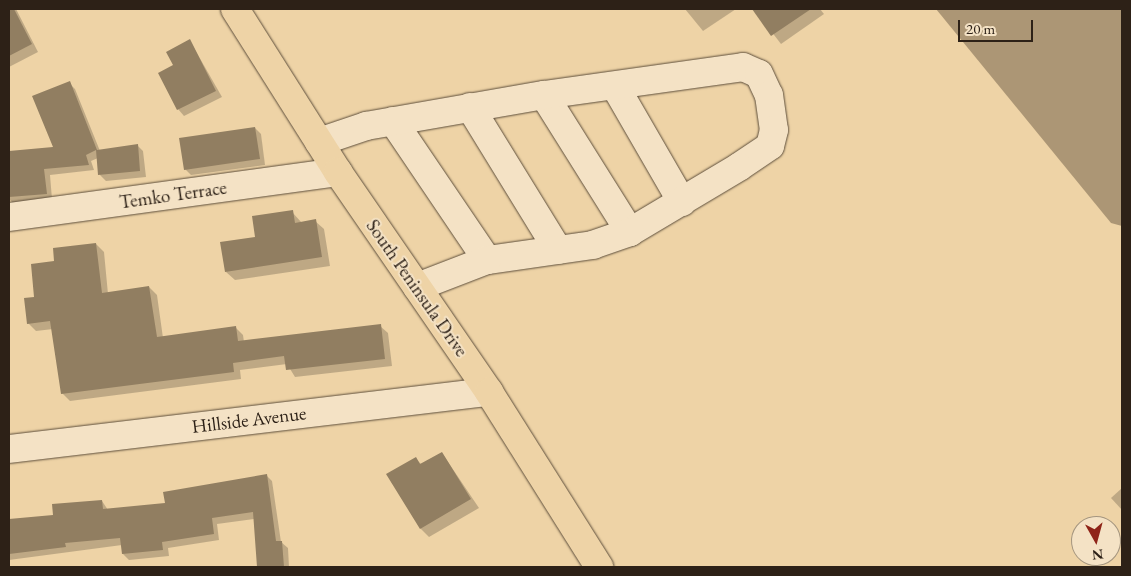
<!DOCTYPE html>
<html>
<head>
<meta charset="utf-8">
<style>
  body { margin:0 }
  #map { position:relative; width:1131px; height:576px; overflow:hidden; background:#eed3a6; font-family:"EB Garamond",serif }
  div>[style] { position:absolute }
  .water>* { inset:0; background:#ac9675 }
  .shadow>* { inset:0; background:#0003 }
  .building>* { inset:0; background:#917e61 }
  .roads { filter:drop-shadow(0 0 1px #5d4e3b) drop-shadow(0 0 1px #5d4e3b) }
  .minor>* { height:28px; margin:-14px; padding:0 14px; transform-origin:14px; border-radius:14px; background:#f4e2c5 }
  .major>* { height:28px; margin:-14px; padding:0 14px; transform-origin:14px; border-radius:14px; background:#eed3a6 }
  span { translate:-50% -50%; white-space:nowrap; text-align:center; line-height:1.15; -webkit-text-stroke:4px #f4e2c5; paint-order:stroke }
  .street-label { font-size:19px; color:#2d2117 }
  .frame { position:absolute; inset:0; border:10px solid #2d2117; pointer-events:none }
  .north { position:absolute; left:1071px; top:516px; width:50px; height:50px; box-sizing:border-box; background:#f4e2c5; border:1px solid #a4957f; border-radius:50%; rotate:173deg; font-size:14px; font-weight:700; line-height:20px; text-align:center; color:#2d2117 }
  .north::after { content:''; display:block; margin:auto; width:18px; height:22px; background:#8f2418; clip-path:polygon(50% 0,100% 100%,50% 72%,0 100%) }
  .scale { position:absolute; left:958px; top:20px; width:75px; height:22px; box-sizing:border-box; border:2px solid #2d2117; border-top:0; padding-left:6px; font-size:15px; line-height:18px; white-space:nowrap; color:#2d2117; -webkit-text-stroke:4px #f4e2c5; paint-order:stroke }
</style>
</head>
<body>
<div id="map">
  <div class="water">
    <div style="clip-path:polygon(936px 9px,1122px 9px,1122px 226px,1111px 223px)"></div>
  </div>
  <div class="shadow">
    <div style="clip-path:polygon(9px 9px,16px 9px,38px 52px,9px 67px)"></div>
    <div style="clip-path:polygon(685px 9px,736px 9px,703px 31px)"></div>
    <div style="clip-path:polygon(754px 9px,820px 9px,824px 14px,781px 44px)"></div>
    <div style="clip-path:polygon(190px 41px,222px 97px,184px 116px,178px 109px,174px 66px)"></div>
    <div style="clip-path:polygon(69px 83px,75px 89px,100px 151px,137px 145px,143px 151px,146px 177px,106px 181px,100px 175px,98px 158px,91px 161px,94px 170px,50px 175px,52px 199px,13px 203px,9px 199px,9px 152px,54px 148px)"></div>
    <div style="clip-path:polygon(255px 128px,261px 134px,265px 165px,191px 175px,185px 169px)"></div>
    <div style="clip-path:polygon(292px 212px,302px 223px,315px 221px,324px 229px,330px 266px,235px 280px,226px 272px,256px 238px)"></div>
    <div style="clip-path:polygon(96px 244px,104px 252px,108px 294px,149px 287px,157px 295px,163px 338px,235px 327px,243px 335px,244px 342px,380px 326px,388px 333px,392px 366px,295px 377px,287px 364px,240px 370px,241px 379px,70px 401px,62px 393px,53px 329px,36px 331px,28px 323px,55px 263px)"></div>
    <div style="clip-path:polygon(442px 453px,479px 508px,429px 537px,421px 529px,415px 458px,422px 465px)"></div>
    <div style="clip-path:polygon(266px 475px,272px 481px,281px 542px,288px 548px,289px 567px,259px 567px,254px 519px,217px 524px,219px 540px,168px 548px,169px 556px,129px 560px,123px 554px,122px 545px,9px 560px,9px 521px,54px 516px,102px 501px,108px 510px,166px 504px)"></div>
    <div style="clip-path:polygon(1122px 488px,1122px 510px,1111px 498px)"></div>
  </div>
  <div class="building">
    <div style="clip-path:polygon(9px 9px,14px 9px,32px 44px,9px 56px)"></div>
    <div style="clip-path:polygon(752px 9px,811px 9px,771px 36px)"></div>
    <div style="clip-path:polygon(190px 39px,216px 91px,177px 110px,158px 73px,173px 65px,166px 52px)"></div>
    <div style="clip-path:polygon(70px 81px,97px 150px,138px 144px,140px 171px,98px 175px,96px 150px,86px 155px,89px 165px,44px 169px,47px 194px,9px 197px,9px 151px,53px 147px,32px 96px)"></div>
    <div style="clip-path:polygon(255px 127px,260px 159px,184px 170px,179px 138px)"></div>
    <div style="clip-path:polygon(293px 210px,295px 223px,316px 219px,322px 257px,225px 272px,220px 242px,255px 237px,252px 216px)"></div>
    <div style="clip-path:polygon(96px 243px,102px 293px,149px 286px,157px 337px,236px 326px,238px 341px,381px 324px,385px 359px,286px 370px,284px 356px,233px 363px,234px 372px,61px 394px,50px 321px,27px 324px,24px 298px,34px 297px,31px 264px,54px 261px,53px 248px)"></div>
    <div style="clip-path:polygon(442px 452px,471px 499px,420px 529px,386px 474px,416px 457px,420px 464px)"></div>
    <div style="clip-path:polygon(267px 474px,276px 541px,282px 541px,284px 567px,257px 567px,253px 512px,212px 518px,214px 534px,162px 542px,163px 550px,122px 554px,120px 538px,65px 543px,66px 547px,9px 554px,9px 519px,53px 515px,52px 504px,102px 500px,103px 509px,165px 503px,163px 492px)"></div>
  </div>
  <div class="roads">
    <div class="minor">
      <div style="left:615px;top:86px;width:134px;rotate:60deg"></div>
      <div style="left:544px;top:95px;width:162px;rotate:57.9deg"></div>
      <div style="left:470px;top:107px;width:168px;rotate:58.4deg"></div>
      <div style="left:393px;top:121px;width:168px;rotate:55.9deg"></div>
      <div style="left:319px;top:142px;width:50px;rotate:-18.8deg"></div>
      <div style="left:366px;top:126px;width:181px;rotate:-9.9deg"></div>
      <div style="left:544px;top:95px;width:201px;rotate:-8deg"></div>
      <div style="left:743px;top:67px;width:17px;rotate:24deg"></div>
      <div style="left:759px;top:74px;width:23px;rotate:65deg"></div>
      <div style="left:769px;top:95px;width:35px;rotate:82deg"></div>
      <div style="left:774px;top:130px;width:16px;rotate:104deg"></div>
      <div style="left:770px;top:146px;width:37px;rotate:146deg"></div>
      <div style="left:739px;top:167px;width:127px;rotate:149.2deg"></div>
      <div style="left:630px;top:232px;width:39px;rotate:161deg"></div>
      <div style="left:593px;top:245px;width:107px;rotate:171.9deg"></div>
      <div style="left:487px;top:260px;width:75px;rotate:158.9deg"></div>
      <div style="left:9px;top:217px;width:332px;rotate:-7.8deg"></div>
      <div style="left:9px;top:449px;width:483px;rotate:-6.8deg"></div>
    </div>
    <div class="major">
      <div style="left:235px;top:9px;width:193px;rotate:57.7deg"></div>
      <div style="left:338px;top:172px;width:267px;rotate:55.5deg"></div>
      <div style="left:489px;top:392px;width:207px;rotate:57.8deg"></div>
    </div>
  </div>
  <div class="street-label">
    <span style="left:173px;top:195px;rotate:-8deg">Temko Terrace</span>
    <span style="left:417px;top:288px;rotate:55deg">South Peninsula Drive</span>
    <span style="left:249px;top:420px;rotate:-7deg">Hillside Avenue</span>
  </div>
  <div class="frame"></div>
  <div class="north">N</div>
  <div class="scale">20 m</div>
</div>
</body>
</html>
